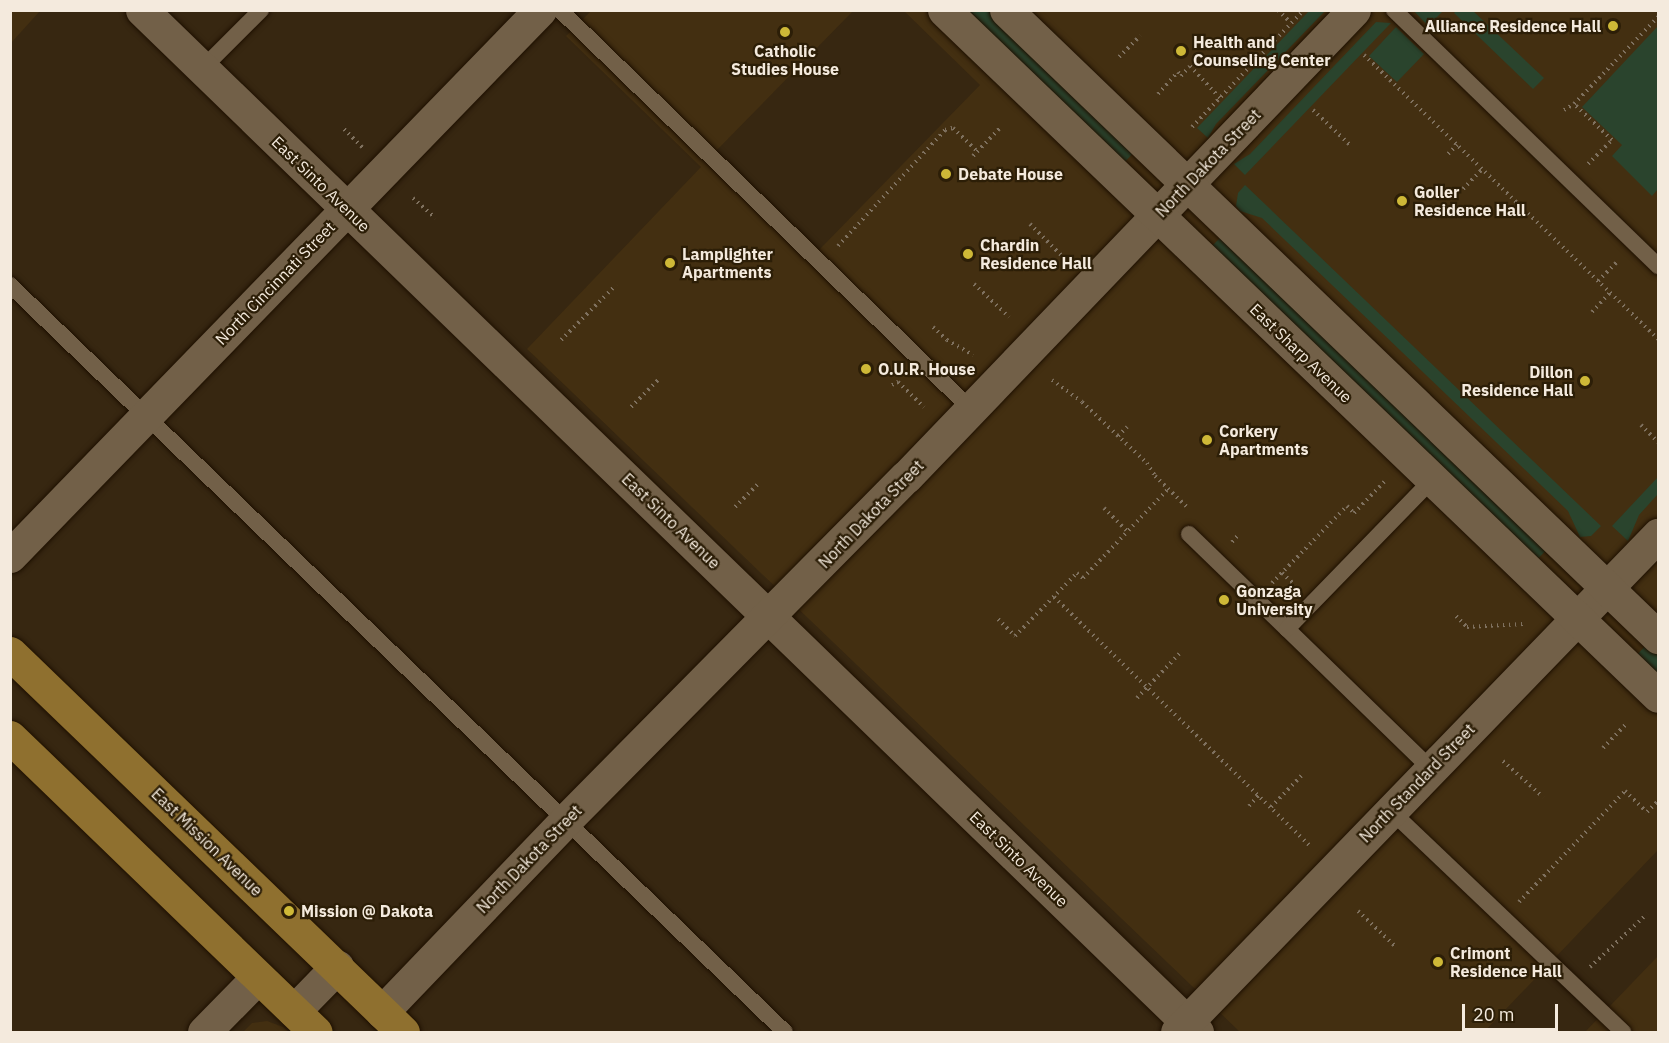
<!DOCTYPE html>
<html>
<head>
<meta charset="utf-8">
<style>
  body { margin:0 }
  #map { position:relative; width:1669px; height:1043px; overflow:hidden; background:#372711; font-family:"IBM Plex Sans",sans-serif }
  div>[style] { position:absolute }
  .built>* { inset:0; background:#432f11 }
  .green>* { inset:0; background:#2a442d }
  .path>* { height:4px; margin-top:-2px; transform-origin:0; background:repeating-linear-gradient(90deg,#7f715f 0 1.5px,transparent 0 6px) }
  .roads { filter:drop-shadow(0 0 2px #1e1000) drop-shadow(0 0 2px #1e1000) }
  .service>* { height:16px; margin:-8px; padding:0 8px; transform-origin:8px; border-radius:8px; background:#726048 }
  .minor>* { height:33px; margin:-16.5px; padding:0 16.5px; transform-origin:16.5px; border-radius:16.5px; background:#726048 }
  .tertiary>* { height:33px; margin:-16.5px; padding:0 16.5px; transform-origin:16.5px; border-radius:16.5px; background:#726048 }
  .primary>* { height:33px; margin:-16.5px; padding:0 16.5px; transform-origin:16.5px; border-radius:16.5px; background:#8f702f }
  .dots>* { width:16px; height:16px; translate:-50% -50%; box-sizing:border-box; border:3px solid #2c1e07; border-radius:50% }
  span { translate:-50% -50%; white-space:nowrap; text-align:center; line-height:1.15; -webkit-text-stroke:4.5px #2c1e07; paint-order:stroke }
  .poi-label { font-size:16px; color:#f4eadd; font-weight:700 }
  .right { translate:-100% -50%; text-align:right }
  .left { translate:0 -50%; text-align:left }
  .street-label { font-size:16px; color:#f4eadd }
  .frame { position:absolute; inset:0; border:12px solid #f4eadd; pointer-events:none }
  .scale { position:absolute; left:1462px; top:1004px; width:96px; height:27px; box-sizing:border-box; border:3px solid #f4eadd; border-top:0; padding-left:8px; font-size:18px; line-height:21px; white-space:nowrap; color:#f4eadd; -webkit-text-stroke:4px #2c1e07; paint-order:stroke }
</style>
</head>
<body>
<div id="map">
  <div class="built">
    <div style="clip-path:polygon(11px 10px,40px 11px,11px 43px,10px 11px)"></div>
    <div style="clip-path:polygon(591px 11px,853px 11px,716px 151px,819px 250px,980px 85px,904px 11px,1658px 11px,1658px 850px,1484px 1032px,1240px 1032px,527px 349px,701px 167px,566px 36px)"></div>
    <div style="clip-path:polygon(1658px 956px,1658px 1032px,1585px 1032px)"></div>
    <div style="clip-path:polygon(267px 1021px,283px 1027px,289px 1032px,243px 1032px,252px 1023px)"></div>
  </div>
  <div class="green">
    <div style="clip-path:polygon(1310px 10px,1325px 11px,1216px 124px,1208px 138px,1197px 128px)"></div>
    <div style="clip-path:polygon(1413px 10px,1443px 10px,1443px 11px,1428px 26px)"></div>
    <div style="clip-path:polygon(960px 11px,991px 11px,1136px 150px,1121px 166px)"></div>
    <div style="clip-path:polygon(1456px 11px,1473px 11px,1544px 78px,1533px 89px,1454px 13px)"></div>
    <div style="clip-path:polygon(1376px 22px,1391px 23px,1245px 175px,1234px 164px,1250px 154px)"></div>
    <div style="clip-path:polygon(1658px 26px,1658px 189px,1652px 196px,1612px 156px,1622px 145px,1582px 107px)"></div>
    <div style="clip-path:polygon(1396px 27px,1424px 54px,1397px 82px,1369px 56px)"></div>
    <div style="clip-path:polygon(1245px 185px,1601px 526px,1591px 536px,1580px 537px,1568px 511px,1262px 218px,1240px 211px,1236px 206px,1238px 193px)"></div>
    <div style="clip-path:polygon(1224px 234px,1550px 546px,1534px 563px,1208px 250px)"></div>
    <div style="clip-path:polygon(1658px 477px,1658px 494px,1639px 515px,1628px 541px,1612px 526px)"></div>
    <div style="clip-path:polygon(1649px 642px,1658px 651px,1658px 682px,1634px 658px)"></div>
  </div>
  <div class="path">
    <div style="left:1278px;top:10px;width:18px;rotate:45deg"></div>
    <div style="left:1364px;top:55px;width:409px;rotate:44deg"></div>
    <div style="left:1119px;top:57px;width:30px;rotate:-45deg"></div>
    <div style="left:1158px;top:94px;width:30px;rotate:-48deg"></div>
    <div style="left:1178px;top:72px;width:5px;rotate:53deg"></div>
    <div style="left:1181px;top:76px;width:13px;rotate:-48deg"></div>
    <div style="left:1190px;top:66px;width:44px;rotate:46.8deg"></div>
    <div style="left:1313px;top:110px;width:51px;rotate:43.4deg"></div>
    <div style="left:1564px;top:110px;width:12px;rotate:-31deg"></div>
    <div style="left:1192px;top:127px;width:162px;rotate:-46.3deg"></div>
    <div style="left:344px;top:129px;width:27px;rotate:45deg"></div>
    <div style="left:1448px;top:154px;width:13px;rotate:-45deg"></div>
    <div style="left:973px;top:156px;width:40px;rotate:-46deg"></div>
    <div style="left:1588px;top:164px;width:34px;rotate:-45deg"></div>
    <div style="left:1612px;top:140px;width:52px;rotate:-136.5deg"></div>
    <div style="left:1574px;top:104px;width:121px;rotate:-46deg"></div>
    <div style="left:1463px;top:189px;width:28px;rotate:-46deg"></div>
    <div style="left:413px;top:198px;width:30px;rotate:42deg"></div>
    <div style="left:1030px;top:224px;width:49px;rotate:45deg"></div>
    <div style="left:838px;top:246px;width:158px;rotate:-47.3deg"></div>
    <div style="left:945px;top:130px;width:8px;rotate:-14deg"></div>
    <div style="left:953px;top:128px;width:33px;rotate:44deg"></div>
    <div style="left:1598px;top:281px;width:28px;rotate:-45deg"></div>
    <div style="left:974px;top:284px;width:48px;rotate:43.3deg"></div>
    <div style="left:1592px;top:312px;width:26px;rotate:-47deg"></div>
    <div style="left:933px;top:327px;width:19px;rotate:43deg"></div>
    <div style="left:947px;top:340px;width:30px;rotate:30deg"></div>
    <div style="left:561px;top:340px;width:78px;rotate:-45deg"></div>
    <div style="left:1052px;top:380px;width:37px;rotate:36deg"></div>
    <div style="left:1082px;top:402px;width:89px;rotate:43.2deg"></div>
    <div style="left:1147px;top:463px;width:15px;rotate:58deg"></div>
    <div style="left:1155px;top:476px;width:47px;rotate:44.1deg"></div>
    <div style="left:892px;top:385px;width:7px;rotate:-27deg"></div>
    <div style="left:898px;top:382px;width:36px;rotate:44deg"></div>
    <div style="left:631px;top:407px;width:38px;rotate:-45deg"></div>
    <div style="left:1641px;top:425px;width:24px;rotate:45deg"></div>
    <div style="left:1118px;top:436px;width:13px;rotate:-45deg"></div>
    <div style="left:735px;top:507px;width:35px;rotate:-45deg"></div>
    <div style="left:1104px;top:508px;width:33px;rotate:45deg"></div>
    <div style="left:1232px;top:542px;width:11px;rotate:-49deg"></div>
    <div style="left:1282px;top:573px;width:18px;rotate:43deg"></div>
    <div style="left:1272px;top:583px;width:107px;rotate:-45.8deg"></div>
    <div style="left:1347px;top:506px;width:10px;rotate:45deg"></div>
    <div style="left:1354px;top:513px;width:45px;rotate:-45.9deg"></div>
    <div style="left:1054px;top:597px;width:359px;rotate:44.2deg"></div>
    <div style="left:1456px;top:616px;width:16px;rotate:45deg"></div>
    <div style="left:1467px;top:627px;width:56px;rotate:-3.1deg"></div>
    <div style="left:998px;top:619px;width:24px;rotate:45deg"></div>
    <div style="left:1015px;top:636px;width:88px;rotate:-45.5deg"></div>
    <div style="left:1077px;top:573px;width:8px;rotate:40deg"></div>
    <div style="left:1083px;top:578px;width:123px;rotate:-46.3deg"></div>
    <div style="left:1137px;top:698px;width:62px;rotate:-46.3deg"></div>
    <div style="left:1603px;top:748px;width:33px;rotate:-46deg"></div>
    <div style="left:1503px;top:761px;width:54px;rotate:42deg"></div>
    <div style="left:1249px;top:806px;width:15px;rotate:-48deg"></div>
    <div style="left:1271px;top:807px;width:47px;rotate:-45.9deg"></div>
    <div style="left:1519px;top:902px;width:153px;rotate:-46.3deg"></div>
    <div style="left:1625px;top:791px;width:30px;rotate:44deg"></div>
    <div style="left:1647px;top:812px;width:16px;rotate:-45deg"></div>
    <div style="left:1358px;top:911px;width:52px;rotate:43.5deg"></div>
    <div style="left:1590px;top:967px;width:78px;rotate:-42.9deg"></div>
  </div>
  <div class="roads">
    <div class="service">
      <div style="left:560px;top:10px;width:574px;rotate:44.15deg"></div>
      <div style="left:1394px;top:10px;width:368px;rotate:44.1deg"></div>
      <div style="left:203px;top:68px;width:82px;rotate:-45deg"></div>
      <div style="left:10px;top:285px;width:1076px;rotate:43.95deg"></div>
      <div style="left:1189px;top:534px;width:136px;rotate:44.1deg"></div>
      <div style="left:1430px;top:768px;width:199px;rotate:-135.8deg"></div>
      <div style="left:1287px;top:629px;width:209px;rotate:-45.8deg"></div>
      <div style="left:1390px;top:810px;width:322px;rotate:43.6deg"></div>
    </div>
    <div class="minor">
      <div style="left:142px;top:10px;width:1469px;rotate:44.09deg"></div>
      <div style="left:10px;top:556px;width:761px;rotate:-45.85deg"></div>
      <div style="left:294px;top:1011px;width:62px;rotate:-45.7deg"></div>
      <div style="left:382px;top:1012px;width:265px;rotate:-46.2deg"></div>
      <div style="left:565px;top:821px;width:484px;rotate:-45.3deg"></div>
      <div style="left:906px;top:477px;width:647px;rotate:-46.19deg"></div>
      <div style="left:204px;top:1032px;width:77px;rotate:-45.5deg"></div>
      <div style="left:1177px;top:1032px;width:692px;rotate:-45.94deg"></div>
    </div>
    <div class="tertiary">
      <div style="left:944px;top:10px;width:990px;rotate:43.85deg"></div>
      <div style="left:1006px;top:10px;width:905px;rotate:43.88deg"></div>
    </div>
    <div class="primary">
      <div style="left:10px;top:653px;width:546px;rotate:43.96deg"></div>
      <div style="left:10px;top:737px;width:425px;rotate:44deg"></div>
    </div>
  </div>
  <div class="dots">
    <div style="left:1613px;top:26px;background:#ceb837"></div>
    <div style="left:785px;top:32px;background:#ceb837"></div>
    <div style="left:1181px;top:51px;background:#ceb837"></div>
    <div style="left:946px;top:174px;background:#ceb837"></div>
    <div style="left:1402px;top:201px;background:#ceb837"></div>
    <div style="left:968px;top:254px;background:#ceb837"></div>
    <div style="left:670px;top:263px;background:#ceb837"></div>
    <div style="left:866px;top:369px;background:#ceb837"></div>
    <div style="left:1585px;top:381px;background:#ceb837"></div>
    <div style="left:1207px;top:440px;background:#ceb837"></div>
    <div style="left:1224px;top:600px;background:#ceb837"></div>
    <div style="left:289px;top:911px;background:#ceb837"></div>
    <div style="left:1438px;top:962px;background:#ceb837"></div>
  </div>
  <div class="poi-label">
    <span class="right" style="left:1601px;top:26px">Alliance Residence Hall</span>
    <span class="left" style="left:1193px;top:51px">Health and<br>Counseling Center</span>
    <span style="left:785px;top:60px">Catholic<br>Studies House</span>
    <span class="left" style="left:958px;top:174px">Debate House</span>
    <span class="left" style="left:1414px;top:201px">Goller<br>Residence Hall</span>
    <span class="left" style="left:980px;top:254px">Chardin<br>Residence Hall</span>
    <span class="left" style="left:682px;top:263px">Lamplighter<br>Apartments</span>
    <span class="left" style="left:878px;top:369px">O.U.R. House</span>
    <span class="right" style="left:1573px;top:381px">Dillon<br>Residence Hall</span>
    <span class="left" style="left:1219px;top:440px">Corkery<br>Apartments</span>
    <span class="left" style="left:1236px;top:600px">Gonzaga<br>University</span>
    <span class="left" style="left:301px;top:911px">Mission @ Dakota</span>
    <span class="left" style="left:1450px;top:962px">Crimont<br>Residence Hall</span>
  </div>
  <div class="street-label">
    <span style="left:1208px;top:163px;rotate:-46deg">North Dakota Street</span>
    <span style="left:321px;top:184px;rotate:44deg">East Sinto Avenue</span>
    <span style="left:275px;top:283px;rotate:-46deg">North Cincinnati Street</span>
    <span style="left:1301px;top:353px;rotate:44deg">East Sharp Avenue</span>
    <span style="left:871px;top:514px;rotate:-46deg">North Dakota Street</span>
    <span style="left:671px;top:521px;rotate:44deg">East Sinto Avenue</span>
    <span style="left:1417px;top:783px;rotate:-46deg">North Standard Street</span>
    <span style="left:207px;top:842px;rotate:44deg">East Mission Avenue</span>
    <span style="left:529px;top:859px;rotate:-46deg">North Dakota Street</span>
    <span style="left:1019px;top:859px;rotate:44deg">East Sinto Avenue</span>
  </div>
  <div class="frame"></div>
  <div class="scale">20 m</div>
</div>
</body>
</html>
